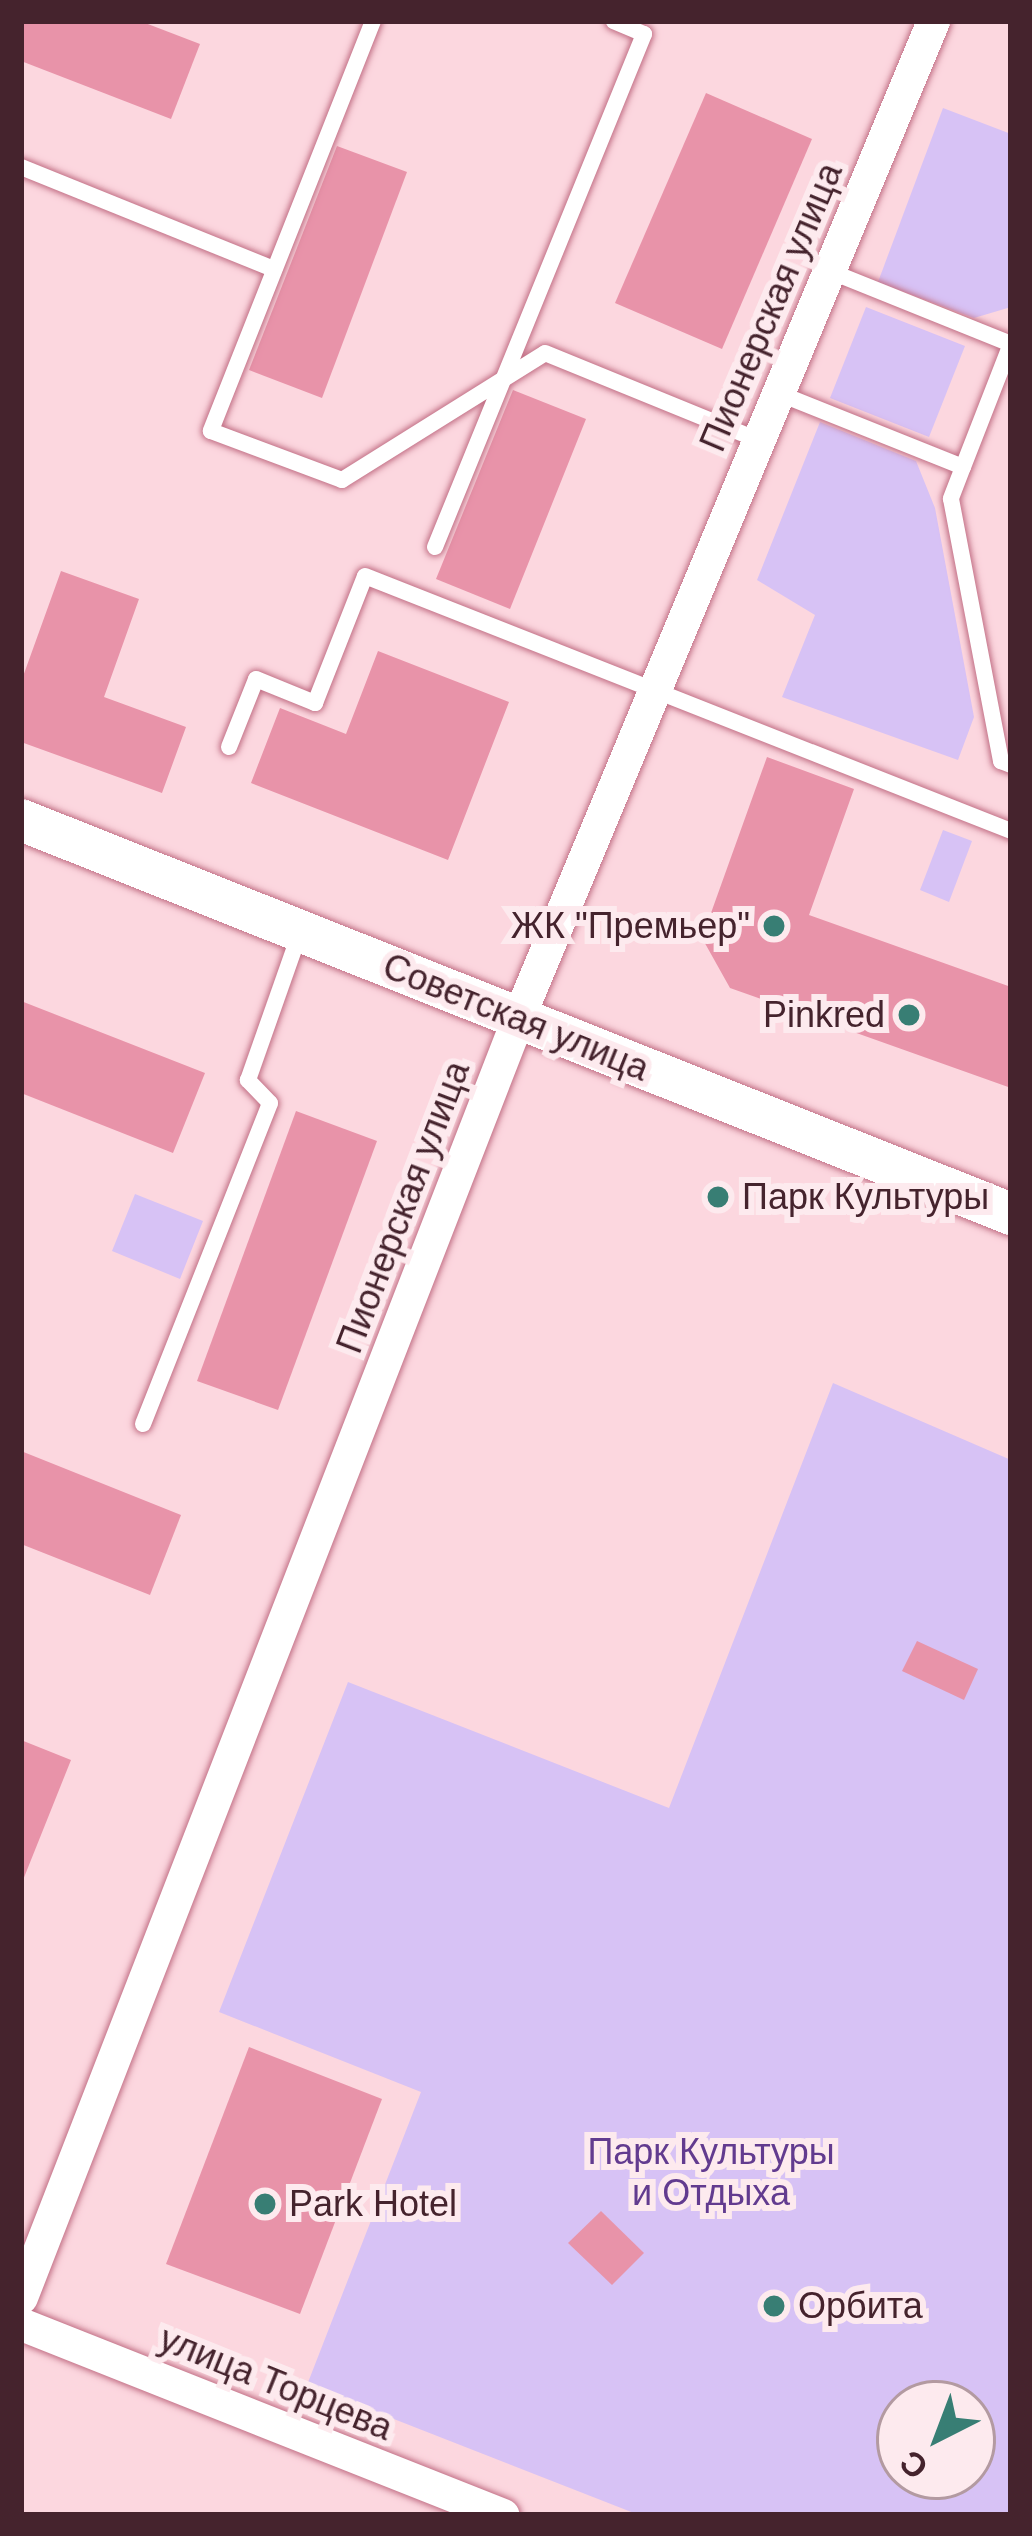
<!DOCTYPE html>
<html>
<head>
<meta charset="utf-8">
<style>
  body { margin:0 }
  #map { position:relative; width:1032px; height:2536px; overflow:hidden; background:#fcd7df; font-family:Helvetica,sans-serif }
  div>[style] { position:absolute }
  .green>* { inset:0; background:#d7c2f5 }
  .building>* { inset:0; background:#e893a9 }
  .roads { filter:drop-shadow(0 0 3px #c27086) drop-shadow(0 0 3px #c27086) }
  .service>* { height:16px; margin:-8px; padding:0 8px; transform-origin:8px; border-radius:8px; background:#fff }
  .minor>* { height:33px; margin:-16.5px; padding:0 16.5px; transform-origin:16.5px; border-radius:16.5px; background:#fff }
  .tertiary>* { height:42px; margin:-21px; padding:0 21px; transform-origin:21px; border-radius:21px; background:#fff }
  .dots>* { width:33px; height:33px; translate:-50% -50%; box-sizing:border-box; border:6px solid #fdeaee; border-radius:50% }
  span { translate:-50% -50%; white-space:nowrap; text-align:center; line-height:1.15; -webkit-text-stroke:12px #fdeaee; paint-order:stroke }
  .street-label { font-size:36px; color:#45232d }
  .poi-label { font-size:36px; color:#45232d }
  .right { translate:-100% -50%; text-align:right }
  .left { translate:0 -50%; text-align:left }
  .park-label { font-size:36px; color:#623b8f }
  .frame { position:absolute; inset:0; border:24px solid #45232d; pointer-events:none }
  .north { position:absolute; left:876px; top:2380px; width:120px; height:120px; box-sizing:border-box; background:#fdeaee; border:3px solid #b39aa1; border-radius:50%; rotate:222deg; font-size:33px; font-weight:700; line-height:48px; text-align:center; color:#45232d }
  .north::after { content:''; display:block; margin:auto; width:42px; height:54px; background:#387e74; clip-path:polygon(50% 0,100% 100%,50% 72%,0 100%) }
</style>
</head>
<body>
<div id="map">
  <div class="green">
    <div style="clip-path:polygon(943px 108px,1011px 134px,1011px 307px,974px 318px,878px 282px)"></div>
    <div style="clip-path:polygon(866px 307px,965px 346px,929px 437px,830px 398px)"></div>
    <div style="clip-path:polygon(820px 422px,916px 461px,935px 508px,974px 717px,958px 760px,782px 697px,815px 615px,757px 580px)"></div>
    <div style="clip-path:polygon(943px 830px,972px 841px,949px 902px,920px 890px)"></div>
    <div style="clip-path:polygon(135px 1194px,203px 1221px,180px 1279px,112px 1251px)"></div>
    <div style="clip-path:polygon(evenodd,833px 1383px,1011px 1460px,1011px 2515px,639px 2515px,307px 2385px,421px 2092px,219px 2012px,348px 1682px,669px 1808px,833px 1383px,900px 2404px,972px 2404px,972px 2476px,900px 2476px,900px 2404px)"></div>
  </div>
  <div class="building">
    <div style="clip-path:polygon(21px 21px,140px 21px,200px 44px,171px 119px,21px 61px)"></div>
    <div style="clip-path:polygon(706px 93px,812px 139px,722px 349px,615px 303px)"></div>
    <div style="clip-path:polygon(337px 146px,407px 172px,322px 398px,249px 370px)"></div>
    <div style="clip-path:polygon(513px 390px,586px 419px,510px 609px,436px 579px)"></div>
    <div style="clip-path:polygon(61px 571px,139px 599px,104px 697px,186px 727px,162px 793px,21px 742px,21px 682px)"></div>
    <div style="clip-path:polygon(378px 651px,509px 702px,448px 860px,251px 783px,280px 708px,346px 734px)"></div>
    <div style="clip-path:polygon(767px 757px,854px 789px,809px 915px,1011px 987px,1011px 1088px,730px 988px,702px 938px)"></div>
    <div style="clip-path:polygon(21px 1001px,205px 1073px,173px 1153px,21px 1093px)"></div>
    <div style="clip-path:polygon(296px 1111px,377px 1141px,278px 1410px,197px 1381px)"></div>
    <div style="clip-path:polygon(21px 1451px,181px 1515px,150px 1595px,21px 1544px)"></div>
    <div style="clip-path:polygon(917px 1641px,978px 1669px,964px 1700px,902px 1671px)"></div>
    <div style="clip-path:polygon(21px 1740px,71px 1760px,23px 1880px,21px 1880px)"></div>
    <div style="clip-path:polygon(249px 2047px,382px 2099px,300px 2314px,166px 2264px)"></div>
    <div style="clip-path:polygon(601px 2211px,644px 2253px,612px 2285px,568px 2243px)"></div>
  </div>
  <div class="roads">
    <div class="service">
      <div style="left:373px;top:21px;width:441px;rotate:111.6deg"></div>
      <div style="left:211px;top:431px;width:140px;rotate:20.5deg"></div>
      <div style="left:342px;top:480px;width:239px;rotate:-32deg"></div>
      <div style="left:545px;top:353px;width:230px;rotate:22.2deg"></div>
      <div style="left:21px;top:167px;width:273px;rotate:22deg"></div>
      <div style="left:778px;top:393px;width:199px;rotate:21.8deg"></div>
      <div style="left:963px;top:467px;width:132px;rotate:-68.7deg"></div>
      <div style="left:1011px;top:344px;width:196px;rotate:-158.1deg"></div>
      <div style="left:963px;top:467px;width:34px;rotate:111deg"></div>
      <div style="left:951px;top:499px;width:267px;rotate:79.2deg"></div>
      <div style="left:1001px;top:761px;width:11px;rotate:22deg"></div>
      <div style="left:435px;top:547px;width:554px;rotate:-67.83deg"></div>
      <div style="left:644px;top:34px;width:33px;rotate:-157deg"></div>
      <div style="left:229px;top:747px;width:73px;rotate:-68.3deg"></div>
      <div style="left:256px;top:679px;width:64px;rotate:22.1deg"></div>
      <div style="left:315px;top:703px;width:136px;rotate:-68.5deg"></div>
      <div style="left:365px;top:576px;width:695px;rotate:21.54deg"></div>
      <div style="left:143px;top:1424px;width:345px;rotate:-68.4deg"></div>
      <div style="left:270px;top:1103px;width:32px;rotate:-134deg"></div>
      <div style="left:248px;top:1080px;width:157px;rotate:-70.6deg"></div>
    </div>
    <div class="minor">
      <div style="left:21px;top:2297px;width:1372px;rotate:-68.76deg"></div>
      <div style="left:518px;top:1018px;width:1080px;rotate:-67.4deg"></div>
      <div style="left:21px;top:2324px;width:518px;rotate:21.62deg"></div>
    </div>
    <div class="tertiary">
      <div style="left:21px;top:820px;width:1066px;rotate:21.7deg"></div>
    </div>
  </div>
  <div class="dots">
    <div style="left:774px;top:926px;background:#387e74"></div>
    <div style="left:909px;top:1015px;background:#387e74"></div>
    <div style="left:718px;top:1197px;background:#387e74"></div>
    <div style="left:265px;top:2204px;background:#387e74"></div>
    <div style="left:774px;top:2306px;background:#387e74"></div>
  </div>
  <div class="street-label">
    <span style="left:771px;top:307px;rotate:-67deg">Пионерская улица</span>
    <span style="left:516px;top:1017px;rotate:22deg">Советская улица</span>
    <span style="left:403px;top:1207px;rotate:-69deg">Пионерская улица</span>
    <span style="left:276px;top:2383px;rotate:22deg">улица Торцева</span>
  </div>
  <div class="poi-label">
    <span class="right" style="left:750px;top:926px">ЖК "Премьер"</span>
    <span class="right" style="left:885px;top:1015px">Pinkred</span>
    <span class="left" style="left:742px;top:1197px">Парк Культуры</span>
    <span class="left" style="left:289px;top:2204px">Park Hotel</span>
    <span class="left" style="left:798px;top:2306px">Орбита</span>
  </div>
  <div class="park-label">
    <span style="left:711px;top:2172px">Парк Культуры<br>и Отдыха</span>
  </div>
  <div class="frame"></div>
  <div class="north">С</div>
</div>
</body>
</html>
